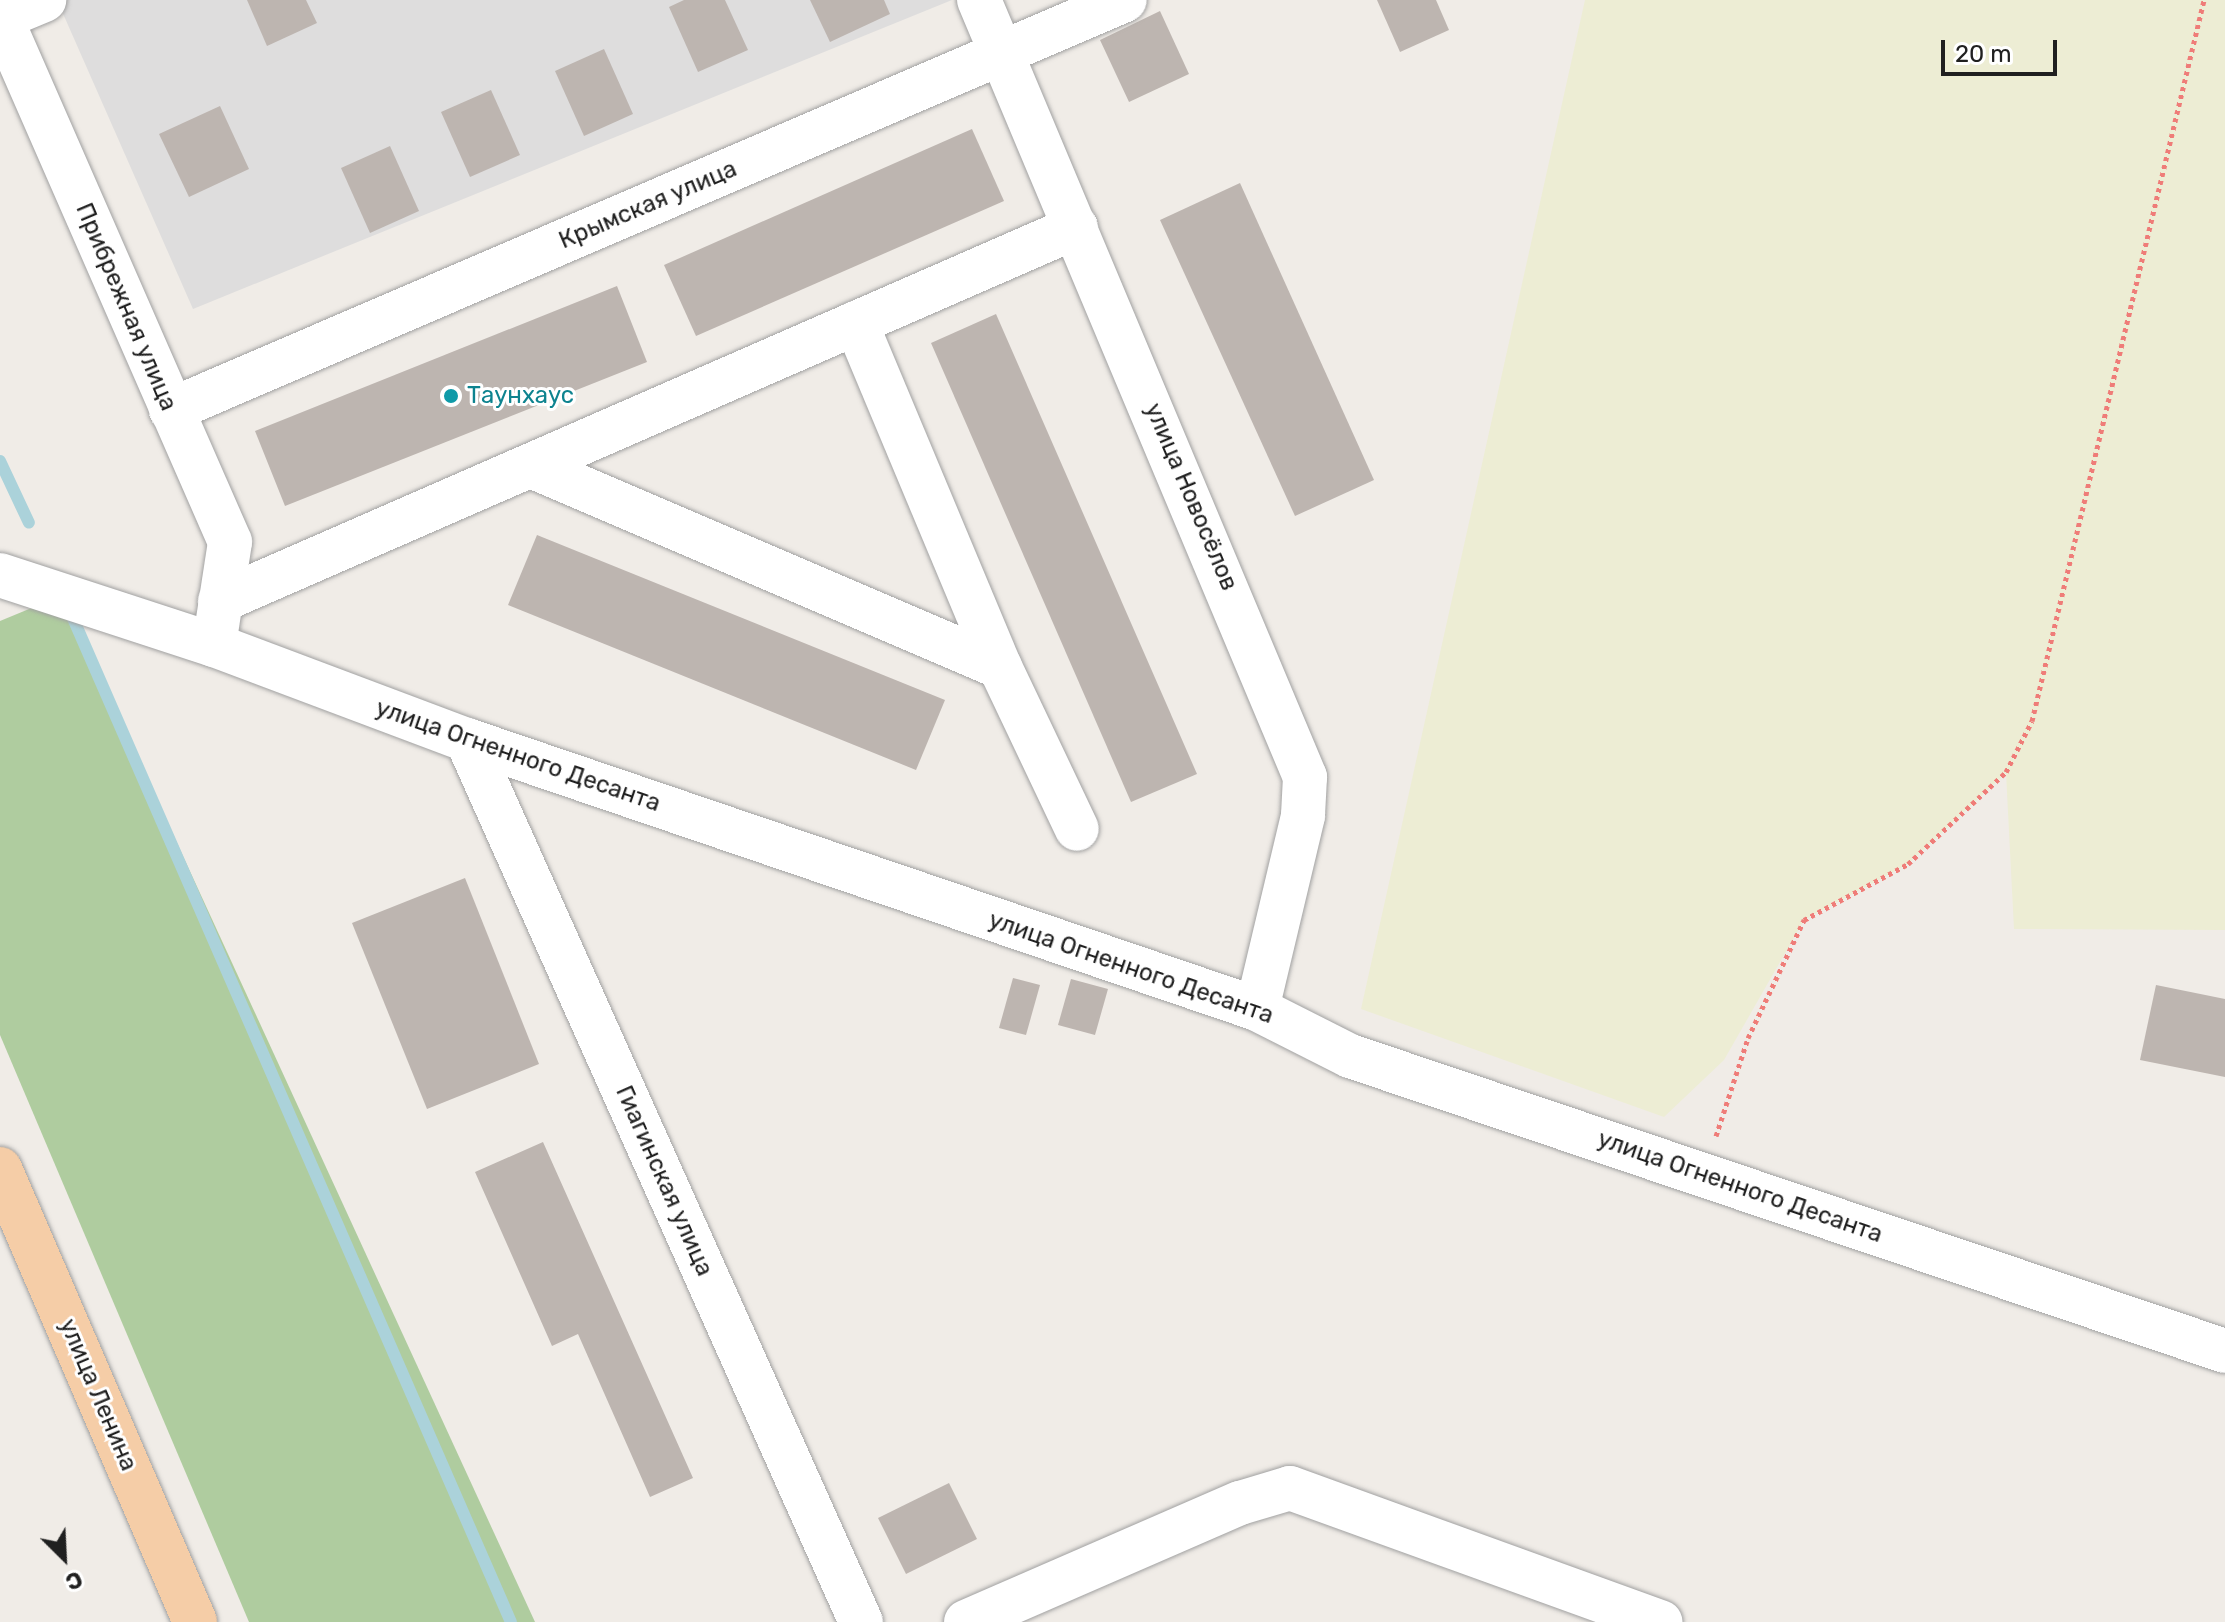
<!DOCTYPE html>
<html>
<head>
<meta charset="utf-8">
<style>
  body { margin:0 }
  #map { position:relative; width:2225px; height:1622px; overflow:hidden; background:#f0ece7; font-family:Rubik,sans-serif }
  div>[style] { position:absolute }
  .residential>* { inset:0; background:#dedddd }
  .farmland>* { inset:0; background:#ededd4 }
  .forest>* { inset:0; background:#afcc9f }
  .stream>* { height:12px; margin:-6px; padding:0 6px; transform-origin:6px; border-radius:6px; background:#abd2da }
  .building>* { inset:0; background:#bdb5b0 }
  .path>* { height:5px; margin-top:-2.5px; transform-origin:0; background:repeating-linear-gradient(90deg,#ef7c78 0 4px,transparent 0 8px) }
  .roads { filter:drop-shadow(0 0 2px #a1a1a1) drop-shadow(0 0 2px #a1a1a1) }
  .minor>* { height:44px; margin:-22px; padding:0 22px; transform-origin:22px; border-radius:22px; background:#fff }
  .major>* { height:44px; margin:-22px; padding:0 22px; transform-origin:22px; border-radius:22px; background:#f5cda7 }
  .dots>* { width:22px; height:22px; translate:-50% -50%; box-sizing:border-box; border:4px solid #fff; border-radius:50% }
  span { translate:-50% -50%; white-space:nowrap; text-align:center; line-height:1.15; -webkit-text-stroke:6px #fff; paint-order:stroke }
  .street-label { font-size:24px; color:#202020 }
  .culture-label { font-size:24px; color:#0d838f }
  .left { translate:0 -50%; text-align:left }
  .north { position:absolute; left:24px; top:1518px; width:80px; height:80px; -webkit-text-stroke:6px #fff; paint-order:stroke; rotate:156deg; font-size:22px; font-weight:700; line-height:32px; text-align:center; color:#202020 }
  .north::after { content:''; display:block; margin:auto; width:28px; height:36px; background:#202020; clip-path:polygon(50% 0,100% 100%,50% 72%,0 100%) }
  .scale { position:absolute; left:1941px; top:40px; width:116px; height:36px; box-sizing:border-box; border:4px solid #202020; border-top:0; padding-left:10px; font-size:24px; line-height:28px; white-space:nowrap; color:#202020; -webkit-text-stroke:6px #fff; paint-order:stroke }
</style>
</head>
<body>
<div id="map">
  <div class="residential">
    <div style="clip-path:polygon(57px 0,952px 0,193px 309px)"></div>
  </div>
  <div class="farmland">
    <div style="clip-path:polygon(1585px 0,2225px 0,2225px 930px,2014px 929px,2006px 773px,1908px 864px,1804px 920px,1724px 1060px,1664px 1117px,1361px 1009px)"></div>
  </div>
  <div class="forest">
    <div style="clip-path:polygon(63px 595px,535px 1622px,249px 1622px,0 1035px,0 621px)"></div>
  </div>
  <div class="stream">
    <div style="left:0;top:461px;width:68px;rotate:64.9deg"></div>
    <div style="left:69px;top:609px;width:1105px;rotate:66.43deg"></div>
  </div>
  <div class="building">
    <div style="clip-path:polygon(247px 0,306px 0,317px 23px,267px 46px)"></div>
    <div style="clip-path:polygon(684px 0,725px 0,748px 50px,698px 72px,669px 7px)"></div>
    <div style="clip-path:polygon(810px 0,884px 0,890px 14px,830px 42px)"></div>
    <div style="clip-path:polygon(1377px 0,1436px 0,1449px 30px,1400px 52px)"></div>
    <div style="clip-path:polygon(1160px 11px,1189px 74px,1129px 102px,1100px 40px)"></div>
    <div style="clip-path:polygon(604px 49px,633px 114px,584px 136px,555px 71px)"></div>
    <div style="clip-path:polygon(491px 90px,520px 155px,470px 177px,441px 112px)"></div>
    <div style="clip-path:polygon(220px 106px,249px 169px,189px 197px,159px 134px)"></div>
    <div style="clip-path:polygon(972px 129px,1004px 201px,696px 336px,664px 265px)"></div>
    <div style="clip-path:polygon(390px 146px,419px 211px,370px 233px,341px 168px)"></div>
    <div style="clip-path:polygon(1240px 183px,1374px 480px,1295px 516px,1160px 220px)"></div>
    <div style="clip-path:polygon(617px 286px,647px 362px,285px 506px,255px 431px)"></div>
    <div style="clip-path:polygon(996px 314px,1197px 774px,1131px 802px,931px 343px)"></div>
    <div style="clip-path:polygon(537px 535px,945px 700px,916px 770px,508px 605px)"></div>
    <div style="clip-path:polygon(465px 878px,539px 1064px,427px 1109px,352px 923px)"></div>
    <div style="clip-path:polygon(1013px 978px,1040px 985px,1026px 1035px,999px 1028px)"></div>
    <div style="clip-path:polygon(1071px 979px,1108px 989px,1095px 1035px,1058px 1025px)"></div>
    <div style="clip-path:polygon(2156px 985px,2225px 999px,2225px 1077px,2140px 1060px)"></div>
    <div style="clip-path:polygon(543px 1142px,693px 1478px,650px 1497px,578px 1334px,552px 1346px,475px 1172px)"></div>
    <div style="clip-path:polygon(949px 1483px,977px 1539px,906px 1574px,878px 1518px)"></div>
  </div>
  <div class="path">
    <div style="left:1716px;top:1136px;width:103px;rotate:-71.9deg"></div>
    <div style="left:1748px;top:1038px;width:131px;rotate:-64.6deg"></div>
    <div style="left:1804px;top:920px;width:118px;rotate:-28.3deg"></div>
    <div style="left:1908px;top:864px;width:134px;rotate:-43.2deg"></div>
    <div style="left:2006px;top:772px;width:57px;rotate:-63deg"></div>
    <div style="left:2032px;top:721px;width:741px;rotate:-76.58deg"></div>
  </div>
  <div class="roads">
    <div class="minor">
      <div style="left:979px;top:0;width:843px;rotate:67.24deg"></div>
      <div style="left:1305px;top:777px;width:39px;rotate:93deg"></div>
      <div style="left:1303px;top:816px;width:198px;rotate:103.4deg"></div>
      <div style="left:0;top:16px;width:574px;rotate:66.38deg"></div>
      <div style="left:230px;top:542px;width:104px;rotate:98.8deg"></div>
      <div style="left:214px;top:645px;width:270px;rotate:20.6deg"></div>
      <div style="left:467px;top:740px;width:835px;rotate:18.8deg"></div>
      <div style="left:1257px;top:1009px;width:104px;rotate:26.8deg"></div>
      <div style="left:1350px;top:1056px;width:923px;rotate:18.63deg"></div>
      <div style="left:1px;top:18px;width:47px;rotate:-22.7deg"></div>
      <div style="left:856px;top:323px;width:373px;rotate:67.3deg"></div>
      <div style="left:171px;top:410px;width:1038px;rotate:-23.26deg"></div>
      <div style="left:531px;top:466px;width:510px;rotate:23.2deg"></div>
      <div style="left:1000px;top:667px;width:179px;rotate:64.6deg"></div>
      <div style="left:0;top:575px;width:225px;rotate:18.1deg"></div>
      <div style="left:220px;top:601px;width:934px;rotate:-23.6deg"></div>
      <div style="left:467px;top:740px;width:966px;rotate:65.93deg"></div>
      <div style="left:966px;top:1622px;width:299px;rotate:-23.5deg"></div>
      <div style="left:1240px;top:1503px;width:52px;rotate:-16.7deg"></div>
      <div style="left:1290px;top:1488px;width:394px;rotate:19.9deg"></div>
    </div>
    <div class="major">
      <div style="left:0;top:1169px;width:493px;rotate:66.7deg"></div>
    </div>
  </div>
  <div class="dots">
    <div style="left:451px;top:396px;background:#0f9aa8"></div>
  </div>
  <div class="street-label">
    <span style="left:648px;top:205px;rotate:-23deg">Крымская улица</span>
    <span style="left:126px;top:307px;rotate:67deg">Прибрежная улица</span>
    <span style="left:1191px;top:497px;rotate:67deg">улица Новосёлов</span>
    <span style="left:518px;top:756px;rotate:19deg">улица Огненного Десанта</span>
    <span style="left:1131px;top:968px;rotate:19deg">улица Огненного Десанта</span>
    <span style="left:664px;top:1181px;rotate:66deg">Гиагинская улица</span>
    <span style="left:1740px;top:1187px;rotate:19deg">улица Огненного Десанта</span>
    <span style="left:98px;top:1395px;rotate:67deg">улица Ленина</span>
  </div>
  <div class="culture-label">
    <span class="left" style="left:467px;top:396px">Таунхаус</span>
  </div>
  <div class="north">С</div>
  <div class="scale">20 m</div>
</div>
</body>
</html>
